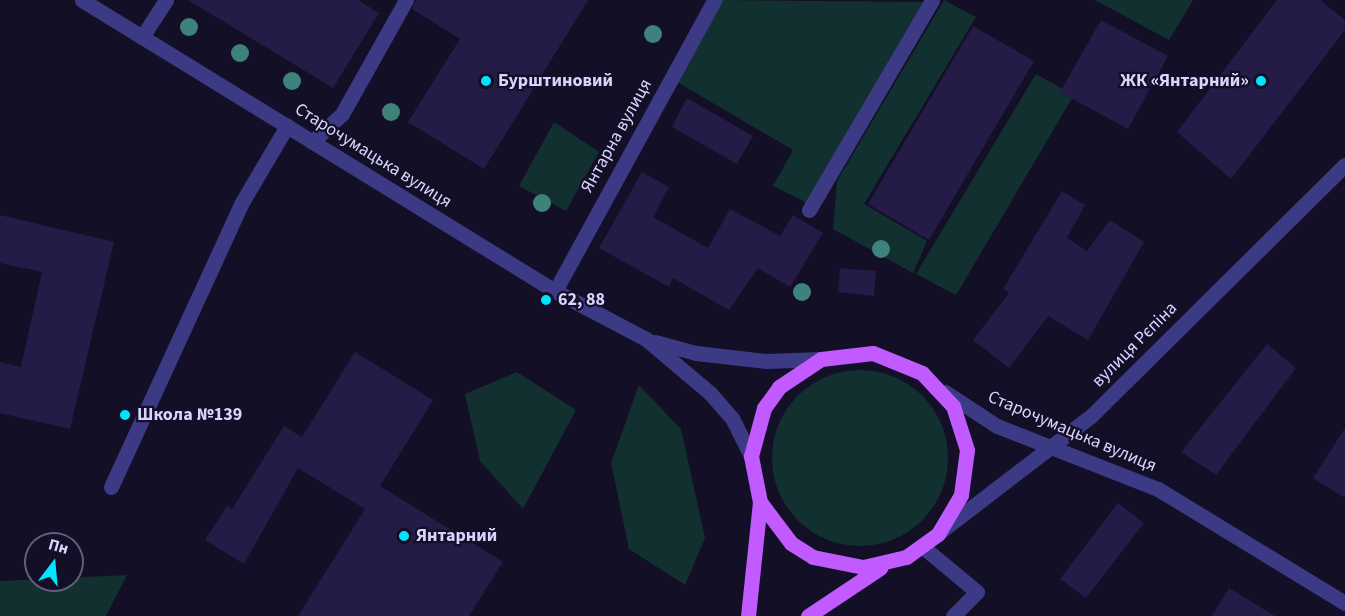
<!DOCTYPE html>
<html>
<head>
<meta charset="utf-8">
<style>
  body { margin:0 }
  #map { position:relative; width:1345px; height:616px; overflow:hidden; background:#130f26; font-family:"Source Sans 3",sans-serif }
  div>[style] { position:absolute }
  .green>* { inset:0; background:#12302f }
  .round { border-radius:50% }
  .building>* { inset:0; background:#241b47 }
  .minor>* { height:15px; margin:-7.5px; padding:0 7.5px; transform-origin:7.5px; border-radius:7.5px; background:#3d3a85 }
  .major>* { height:15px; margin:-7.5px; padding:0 7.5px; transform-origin:7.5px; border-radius:7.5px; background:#c25bff }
  .trees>* { width:18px; height:18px; margin:-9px; border-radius:50%; background:#3d827b }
  .dots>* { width:16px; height:16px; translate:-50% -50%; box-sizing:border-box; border:3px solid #130f26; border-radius:50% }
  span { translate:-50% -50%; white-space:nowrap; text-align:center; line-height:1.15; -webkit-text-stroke:4.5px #130f26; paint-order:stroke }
  .poi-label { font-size:18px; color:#d9d4ff; font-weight:700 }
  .left { translate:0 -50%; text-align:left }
  .right { translate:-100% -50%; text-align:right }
  .street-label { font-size:18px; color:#d9d4ff }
  .north { position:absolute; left:24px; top:532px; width:60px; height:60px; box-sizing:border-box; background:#130f26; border:2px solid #625e7d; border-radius:50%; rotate:16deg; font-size:16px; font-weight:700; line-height:24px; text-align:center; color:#d9d4ff }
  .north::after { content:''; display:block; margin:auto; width:21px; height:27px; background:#00e5ff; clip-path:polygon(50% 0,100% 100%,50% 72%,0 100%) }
</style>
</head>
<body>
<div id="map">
  <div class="green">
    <div style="clip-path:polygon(722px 0,923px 2px,807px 203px,773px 186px,793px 150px,677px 82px)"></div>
    <div style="clip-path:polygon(944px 0,976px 17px,864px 204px,927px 241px,913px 273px,833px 229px,837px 181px)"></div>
    <div style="clip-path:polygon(1095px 0,1193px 0,1169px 40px)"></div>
    <div style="clip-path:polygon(1036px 74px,1074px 95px,956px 295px,916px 274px)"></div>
    <div style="clip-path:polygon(554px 122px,599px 152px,566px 211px,519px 186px)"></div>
    <div class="round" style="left:772px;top:370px;width:176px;height:176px"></div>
    <div style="clip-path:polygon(517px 372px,576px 410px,523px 509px,480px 461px,465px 394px)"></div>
    <div style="clip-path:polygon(639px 385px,681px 429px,705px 538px,685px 585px,629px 549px,611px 463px)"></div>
    <div style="clip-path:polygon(127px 575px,106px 616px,0 616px,0 581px)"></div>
  </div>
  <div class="building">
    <div style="clip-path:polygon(188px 0,358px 0,379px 13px,333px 88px)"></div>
    <div style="clip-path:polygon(416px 0,588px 0,484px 169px,408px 122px,460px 39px,412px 9px)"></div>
    <div style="clip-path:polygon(1277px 0,1320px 0,1345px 20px,1345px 30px,1231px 179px,1177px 132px)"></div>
    <div style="clip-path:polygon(1101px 20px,1168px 56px,1128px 129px,1060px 92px)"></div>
    <div style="clip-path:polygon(973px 26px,1034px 61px,929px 240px,868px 204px)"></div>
    <div style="clip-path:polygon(687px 98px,753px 136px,737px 164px,672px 127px)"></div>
    <div style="clip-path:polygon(642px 172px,669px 187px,653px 217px,708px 248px,730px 209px,780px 236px,793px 215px,823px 233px,790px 287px,758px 268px,729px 310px,673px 278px,669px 287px,599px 248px)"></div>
    <div style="clip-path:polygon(1062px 191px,1085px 205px,1067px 238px,1087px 251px,1110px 220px,1144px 242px,1088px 340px,1048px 316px,1009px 368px,973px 340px,1009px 293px,1003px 289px)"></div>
    <div style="clip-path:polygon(0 215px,114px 242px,70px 429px,0 413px,0 362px,21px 367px,42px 272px,0 263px)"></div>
    <div style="clip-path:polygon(840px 268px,876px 271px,874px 296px,838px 292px)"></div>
    <div style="clip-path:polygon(1267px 344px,1296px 368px,1216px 475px,1181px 452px)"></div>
    <div style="clip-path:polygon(355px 352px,433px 400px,380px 486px,503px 562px,469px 616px,298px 616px,365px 509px,298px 468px,244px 564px,205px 540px,227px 506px,232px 509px,284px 426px,302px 437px)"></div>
    <div style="clip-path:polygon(1345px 428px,1345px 498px,1313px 478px)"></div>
    <div style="clip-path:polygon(1118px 503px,1144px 523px,1086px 598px,1060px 579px)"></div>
    <div style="clip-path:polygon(1229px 588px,1275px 616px,1212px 616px)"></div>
  </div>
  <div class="minor">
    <div style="left:82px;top:0;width:555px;rotate:31.6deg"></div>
    <div style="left:555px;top:291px;width:103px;rotate:27.8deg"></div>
    <div style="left:646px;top:339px;width:84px;rotate:40.2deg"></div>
    <div style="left:710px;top:393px;width:33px;rotate:49deg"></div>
    <div style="left:732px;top:418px;width:42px;rotate:63.4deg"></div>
    <div style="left:142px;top:37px;width:44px;rotate:-57deg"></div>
    <div style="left:312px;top:142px;width:41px;rotate:-43deg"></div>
    <div style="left:342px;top:114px;width:131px;rotate:-60.7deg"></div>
    <div style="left:809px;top:210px;width:243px;rotate:-59.6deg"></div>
    <div style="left:555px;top:291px;width:332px;rotate:-61.3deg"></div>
    <div style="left:655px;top:342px;width:42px;rotate:15deg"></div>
    <div style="left:696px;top:353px;width:70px;rotate:6.5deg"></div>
    <div style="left:766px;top:361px;width:55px;rotate:-2.1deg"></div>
    <div style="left:945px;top:392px;width:62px;rotate:33.2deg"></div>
    <div style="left:997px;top:426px;width:173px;rotate:21.4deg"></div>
    <div style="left:1158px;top:489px;width:219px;rotate:31.4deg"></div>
    <div style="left:111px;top:487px;width:311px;rotate:-65.3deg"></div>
    <div style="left:241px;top:204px;width:91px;rotate:-59.5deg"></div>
    <div style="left:941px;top:531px;width:189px;rotate:-37.5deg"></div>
    <div style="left:1091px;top:416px;width:357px;rotate:-44.7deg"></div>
    <div style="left:923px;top:547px;width:70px;rotate:39.8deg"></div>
    <div style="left:977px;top:592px;width:34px;rotate:135deg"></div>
  </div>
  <div class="major">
    <div style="left:748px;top:616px;width:115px;rotate:-84deg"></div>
    <div style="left:760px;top:502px;width:47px;rotate:-101.1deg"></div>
    <div style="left:751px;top:456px;width:50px;rotate:-74.8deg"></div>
    <div style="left:764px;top:408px;width:26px;rotate:-54deg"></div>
    <div style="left:779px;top:387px;width:50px;rotate:-33.7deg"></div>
    <div style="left:821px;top:359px;width:52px;rotate:-6.6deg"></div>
    <div style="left:873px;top:353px;width:53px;rotate:22.2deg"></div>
    <div style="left:922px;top:373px;width:45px;rotate:46.8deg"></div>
    <div style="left:953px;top:406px;width:46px;rotate:72.3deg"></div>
    <div style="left:967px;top:450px;width:45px;rotate:97.6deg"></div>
    <div style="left:961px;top:495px;width:45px;rotate:120.5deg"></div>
    <div style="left:938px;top:534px;width:39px;rotate:144deg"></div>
    <div style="left:906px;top:557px;width:44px;rotate:166.9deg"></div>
    <div style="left:863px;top:567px;width:51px;rotate:-168.7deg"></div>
    <div style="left:813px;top:557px;width:26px;rotate:-148deg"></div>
    <div style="left:791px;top:543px;width:51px;rotate:-127.1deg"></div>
    <div style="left:808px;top:616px;width:87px;rotate:-33.7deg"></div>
  </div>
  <div class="trees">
    <div style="left:189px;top:27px"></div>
    <div style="left:653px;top:34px"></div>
    <div style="left:240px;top:53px"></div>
    <div style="left:292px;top:81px"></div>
    <div style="left:391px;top:112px"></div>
    <div style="left:542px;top:203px"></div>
    <div style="left:881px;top:249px"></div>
    <div style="left:802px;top:292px"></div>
  </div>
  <div class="dots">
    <div style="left:486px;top:81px;background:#00e5ff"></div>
    <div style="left:1261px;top:81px;background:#00e5ff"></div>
    <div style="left:546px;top:300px;background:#00e5ff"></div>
    <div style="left:125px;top:415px;background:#00e5ff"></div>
    <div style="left:404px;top:536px;background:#00e5ff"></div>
  </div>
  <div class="poi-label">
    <span class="left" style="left:498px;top:81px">Бурштиновий</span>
    <span class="right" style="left:1249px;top:81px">ЖК «Янтарний»</span>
    <span class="left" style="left:558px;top:300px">62, 88</span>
    <span class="left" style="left:137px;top:415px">Школа №139</span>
    <span class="left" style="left:416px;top:536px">Янтарний</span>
  </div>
  <div class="street-label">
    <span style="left:617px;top:136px;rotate:-61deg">Янтарна вулиця</span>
    <span style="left:373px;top:156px;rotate:32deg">Старочумацька вулиця</span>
    <span style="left:1135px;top:345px;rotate:-45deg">вулиця Рєпіна</span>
    <span style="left:1072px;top:432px;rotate:23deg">Старочумацька вулиця</span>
  </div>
  <div class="north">Пн</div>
</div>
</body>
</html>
